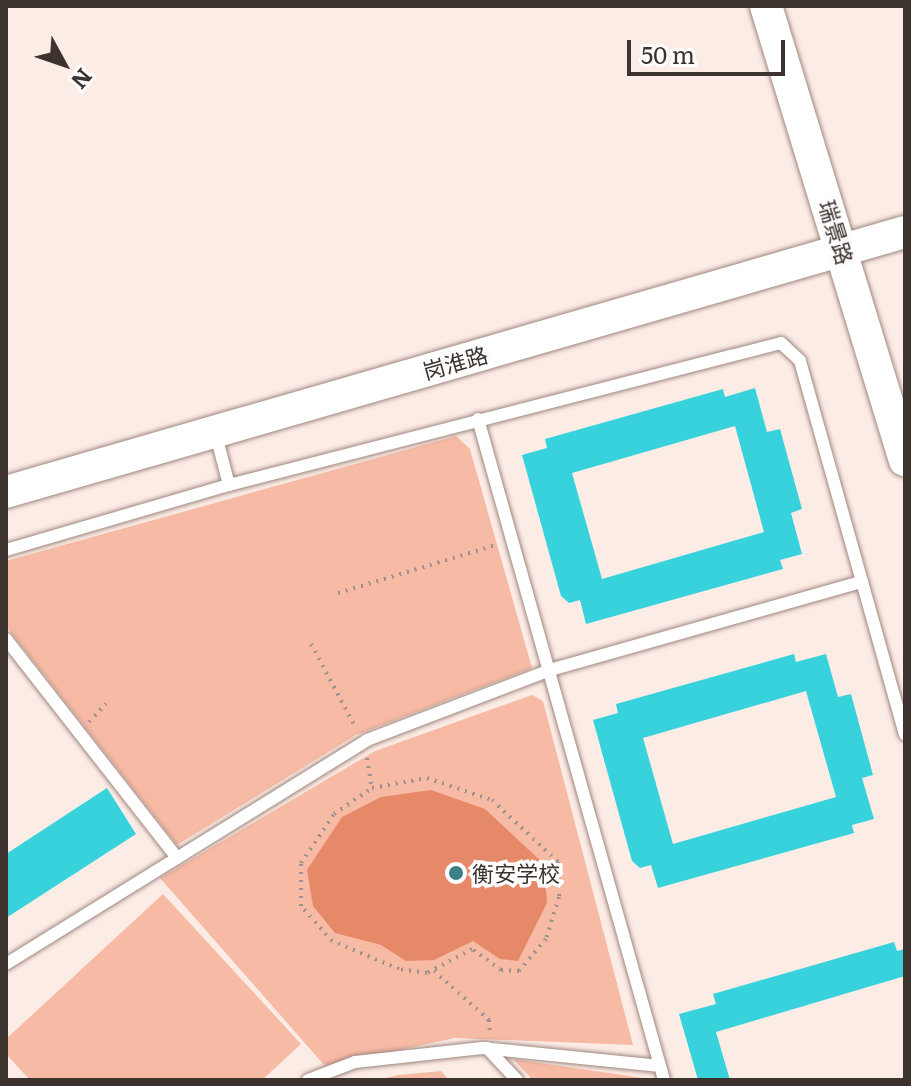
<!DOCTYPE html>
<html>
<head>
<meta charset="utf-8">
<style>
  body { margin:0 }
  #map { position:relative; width:911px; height:1086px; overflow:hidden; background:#fcece6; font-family:Literata,"Noto Sans SC",serif }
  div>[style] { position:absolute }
  .green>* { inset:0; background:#f7baa5 }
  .water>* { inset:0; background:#e68969 }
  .building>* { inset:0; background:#37d2db }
  .path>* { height:4px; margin-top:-2px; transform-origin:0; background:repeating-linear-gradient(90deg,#9e918c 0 2px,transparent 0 8px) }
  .roads { filter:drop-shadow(0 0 2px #9f877f) drop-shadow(0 0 2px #9f877f) }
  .service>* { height:12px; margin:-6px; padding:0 6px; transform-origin:6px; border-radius:6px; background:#fff }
  .tertiary>* { height:32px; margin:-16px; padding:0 16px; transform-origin:16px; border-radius:16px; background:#fff }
  .dots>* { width:22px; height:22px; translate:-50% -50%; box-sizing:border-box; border:4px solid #fdfdfd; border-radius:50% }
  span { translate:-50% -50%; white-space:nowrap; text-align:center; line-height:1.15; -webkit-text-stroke:7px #fdfdfd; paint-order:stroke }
  .street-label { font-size:22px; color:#3c322e }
  .poi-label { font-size:22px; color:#3c322e }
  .left { translate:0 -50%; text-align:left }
  .frame { position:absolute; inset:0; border:8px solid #3c322e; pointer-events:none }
  .north { position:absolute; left:24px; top:24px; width:80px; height:80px; -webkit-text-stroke:6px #fdfdfd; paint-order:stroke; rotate:130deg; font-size:22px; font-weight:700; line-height:32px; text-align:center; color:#3c322e }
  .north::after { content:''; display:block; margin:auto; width:28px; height:36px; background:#3c322e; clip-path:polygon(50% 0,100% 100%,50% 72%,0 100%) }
  .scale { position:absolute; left:627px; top:40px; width:158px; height:36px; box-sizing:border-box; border:4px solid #3c322e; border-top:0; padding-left:10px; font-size:24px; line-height:28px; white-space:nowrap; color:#3c322e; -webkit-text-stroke:6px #fdfdfd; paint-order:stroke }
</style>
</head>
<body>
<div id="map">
  <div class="green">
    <div style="clip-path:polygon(456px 436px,470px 449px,532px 668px,356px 735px,177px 845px,6px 626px,6px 561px)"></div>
    <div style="clip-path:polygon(532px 695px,543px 701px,633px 1045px,455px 1038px,325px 1066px,160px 878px,375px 751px)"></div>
    <div style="clip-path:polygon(163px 894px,301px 1044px,262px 1080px,30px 1080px,6px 1054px,6px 1039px)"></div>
    <div style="clip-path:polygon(513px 1059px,643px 1078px,645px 1080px,533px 1080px)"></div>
    <div style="clip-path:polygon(441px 1071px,449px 1080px,376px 1080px,399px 1075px)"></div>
  </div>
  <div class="water">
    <div style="clip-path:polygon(431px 790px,485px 809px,544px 864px,547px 903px,518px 961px,500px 959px,473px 941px,434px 960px,406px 961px,381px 945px,335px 933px,313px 906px,307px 870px,342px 817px,381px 797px)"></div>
  </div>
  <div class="building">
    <div style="clip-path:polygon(evenodd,755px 388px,767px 432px,780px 429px,802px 509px,791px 513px,802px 554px,780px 560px,783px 569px,586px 624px,580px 600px,569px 603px,561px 596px,522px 455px,547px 448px,545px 439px,723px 389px,725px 397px,755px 388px,735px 426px,764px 532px,602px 579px,572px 473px,735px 426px)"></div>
    <div style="clip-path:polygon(evenodd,794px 654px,796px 662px,826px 654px,838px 697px,851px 694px,873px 775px,862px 778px,874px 819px,852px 825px,854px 833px,658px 888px,651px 865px,640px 868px,632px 861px,593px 720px,618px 713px,616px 704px,794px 654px,806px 691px,836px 797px,673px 844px,643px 738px,806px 691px)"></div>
    <div style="clip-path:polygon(107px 788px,136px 834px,6px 918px,6px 854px)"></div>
    <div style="clip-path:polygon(894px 942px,897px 951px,905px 949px,905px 976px,716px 1032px,730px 1080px,698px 1080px,679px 1014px,716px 1004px,713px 994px)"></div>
  </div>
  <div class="path">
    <div style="left:338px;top:593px;width:168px;rotate:-16.9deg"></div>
    <div style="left:311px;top:644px;width:95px;rotate:61.8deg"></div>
    <div style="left:89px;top:722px;width:25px;rotate:-47deg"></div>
    <div style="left:367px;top:758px;width:30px;rotate:81deg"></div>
    <div style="left:427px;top:778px;width:69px;rotate:18.7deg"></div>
    <div style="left:492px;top:800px;width:91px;rotate:43.2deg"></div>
    <div style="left:558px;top:862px;width:35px;rotate:88deg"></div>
    <div style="left:559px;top:897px;width:44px;rotate:107.2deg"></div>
    <div style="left:546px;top:939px;width:42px;rotate:130.2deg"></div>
    <div style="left:519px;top:971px;width:18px;rotate:-177deg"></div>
    <div style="left:501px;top:970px;width:36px;rotate:-144deg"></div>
    <div style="left:472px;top:949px;width:51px;rotate:151.9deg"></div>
    <div style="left:427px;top:973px;width:28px;rotate:-172deg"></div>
    <div style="left:399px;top:969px;width:73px;rotate:-157.3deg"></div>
    <div style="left:332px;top:941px;width:47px;rotate:-131.5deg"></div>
    <div style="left:301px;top:906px;width:43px;rotate:-90deg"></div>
    <div style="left:301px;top:863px;width:59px;rotate:-56deg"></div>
    <div style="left:334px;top:814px;width:46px;rotate:-34.4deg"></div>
    <div style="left:372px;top:788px;width:56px;rotate:-10.3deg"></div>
    <div style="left:434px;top:971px;width:74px;rotate:41.7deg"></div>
    <div style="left:489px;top:1020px;width:14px;rotate:86deg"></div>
  </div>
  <div class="roads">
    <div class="service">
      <div style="left:478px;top:419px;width:687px;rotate:74.28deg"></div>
      <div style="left:229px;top:485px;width:570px;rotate:-14.43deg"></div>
      <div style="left:781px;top:343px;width:26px;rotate:43deg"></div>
      <div style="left:800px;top:361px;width:388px;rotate:74.3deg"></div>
      <div style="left:6px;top:550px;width:232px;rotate:-16.3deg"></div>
      <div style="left:229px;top:485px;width:52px;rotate:-104.6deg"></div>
      <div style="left:6px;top:639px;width:278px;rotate:52deg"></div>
      <div style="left:6px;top:964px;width:425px;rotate:-31.8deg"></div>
      <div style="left:367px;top:740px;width:196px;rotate:-20.9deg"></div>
      <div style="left:550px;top:670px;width:324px;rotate:-15.8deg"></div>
      <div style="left:487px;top:1048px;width:44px;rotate:46.8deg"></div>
      <div style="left:308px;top:1080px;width:50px;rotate:-21deg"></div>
      <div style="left:355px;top:1062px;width:128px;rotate:-6.3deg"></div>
      <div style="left:482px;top:1048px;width:179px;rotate:5.8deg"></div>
    </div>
    <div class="tertiary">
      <div style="left:766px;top:6px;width:475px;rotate:73deg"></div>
      <div style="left:6px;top:492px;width:936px;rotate:-16.13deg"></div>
    </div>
  </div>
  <div class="dots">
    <div style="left:456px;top:873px;background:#3a8287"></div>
  </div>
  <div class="street-label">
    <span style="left:837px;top:232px;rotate:73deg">瑞景路</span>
    <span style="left:455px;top:362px;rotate:-16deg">岗淮路</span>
  </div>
  <div class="poi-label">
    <span class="left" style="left:472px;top:873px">衡安学校</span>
  </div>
  <div class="frame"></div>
  <div class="north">N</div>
  <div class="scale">50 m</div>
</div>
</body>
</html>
